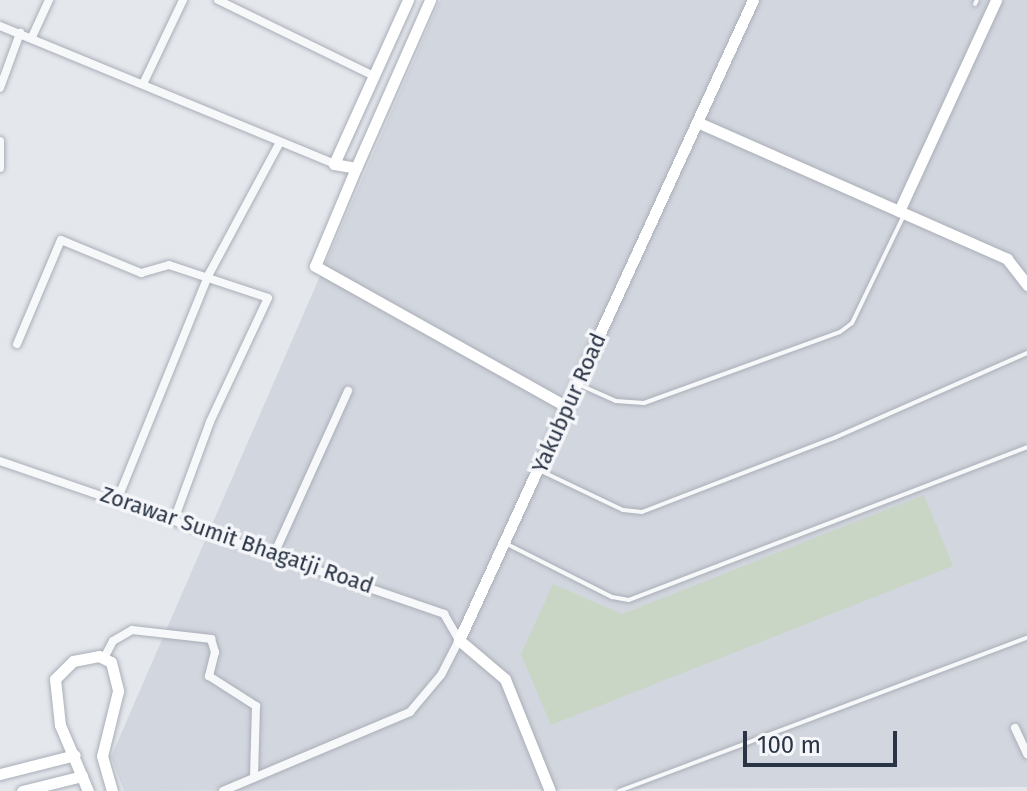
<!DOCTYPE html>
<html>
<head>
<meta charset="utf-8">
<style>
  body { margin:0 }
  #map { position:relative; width:1027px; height:791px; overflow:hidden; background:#e4e7ec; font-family:"Fira Sans",sans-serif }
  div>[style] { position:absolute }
  .built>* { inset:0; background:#d2d6de }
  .green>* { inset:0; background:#c9d6c5 }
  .roads { filter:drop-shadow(0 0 2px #a9aeb7) drop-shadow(0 0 2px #a9aeb7) }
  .lane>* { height:4px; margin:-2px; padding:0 2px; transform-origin:2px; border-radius:2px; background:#f7f8fa }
  .street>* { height:8px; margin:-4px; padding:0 4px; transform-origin:4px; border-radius:4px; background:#f7f8fa }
  .secondary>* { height:11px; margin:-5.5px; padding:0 5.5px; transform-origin:5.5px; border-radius:5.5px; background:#fff }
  span { translate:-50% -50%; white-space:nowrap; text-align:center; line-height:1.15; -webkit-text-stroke:7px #f4f6f9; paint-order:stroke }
  .street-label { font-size:22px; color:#2b3445 }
  .scale { position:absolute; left:743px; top:731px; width:154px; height:36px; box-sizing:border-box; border:4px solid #2b3445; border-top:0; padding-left:10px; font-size:24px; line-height:28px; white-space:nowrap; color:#2b3445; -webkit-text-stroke:6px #f4f6f9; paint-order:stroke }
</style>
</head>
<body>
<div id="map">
  <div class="built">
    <div style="clip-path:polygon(440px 0,1027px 0,1027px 787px,124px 791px,111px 757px)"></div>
  </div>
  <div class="green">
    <div style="clip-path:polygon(924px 495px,953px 566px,551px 725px,521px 654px,553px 584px,622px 614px)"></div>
  </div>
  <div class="roads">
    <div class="lane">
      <div style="left:975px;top:4px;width:4px;rotate:-63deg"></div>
      <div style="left:580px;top:385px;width:39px;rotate:24deg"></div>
      <div style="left:616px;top:401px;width:28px;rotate:4deg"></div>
      <div style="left:644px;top:403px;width:208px;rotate:-19.9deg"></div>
      <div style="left:840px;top:332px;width:15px;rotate:-37deg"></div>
      <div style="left:852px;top:323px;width:120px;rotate:-64.3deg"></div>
      <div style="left:539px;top:470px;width:93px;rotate:25.5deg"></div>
      <div style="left:623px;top:510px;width:19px;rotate:6deg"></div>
      <div style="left:642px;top:512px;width:208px;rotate:-21.1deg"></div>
      <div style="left:836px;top:437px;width:209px;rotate:-23.7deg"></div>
      <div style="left:505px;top:543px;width:120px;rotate:26.8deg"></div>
      <div style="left:612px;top:597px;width:17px;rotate:10deg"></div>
      <div style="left:629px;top:600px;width:426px;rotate:-21deg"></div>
      <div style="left:619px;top:791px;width:436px;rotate:-20.6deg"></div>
    </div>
    <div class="street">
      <div style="left:218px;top:0;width:174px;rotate:26deg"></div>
      <div style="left:0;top:26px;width:361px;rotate:22.4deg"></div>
      <div style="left:32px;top:37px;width:41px;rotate:-65.3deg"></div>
      <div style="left:143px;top:84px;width:93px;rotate:-64.5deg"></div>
      <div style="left:0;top:88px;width:59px;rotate:-70deg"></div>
      <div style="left:0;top:141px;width:27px;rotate:90deg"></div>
      <div style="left:17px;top:344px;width:113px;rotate:-67.1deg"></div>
      <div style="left:61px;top:240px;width:87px;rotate:22.4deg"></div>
      <div style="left:141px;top:273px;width:29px;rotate:-16deg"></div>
      <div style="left:169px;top:265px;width:104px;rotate:18.4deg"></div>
      <div style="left:268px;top:298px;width:137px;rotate:115.1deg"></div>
      <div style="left:210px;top:422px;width:101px;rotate:110.2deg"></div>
      <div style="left:0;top:461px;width:470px;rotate:19deg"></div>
      <div style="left:444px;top:614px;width:30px;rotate:60deg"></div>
      <div style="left:459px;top:640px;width:39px;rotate:117deg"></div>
      <div style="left:441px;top:675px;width:48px;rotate:130deg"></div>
      <div style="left:410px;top:712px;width:203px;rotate:157.1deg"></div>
      <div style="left:118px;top:498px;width:242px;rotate:-67.9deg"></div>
      <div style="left:209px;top:274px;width:150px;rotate:-61.7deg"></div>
      <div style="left:275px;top:552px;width:177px;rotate:-65.6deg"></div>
      <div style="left:104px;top:658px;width:19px;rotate:-62deg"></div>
      <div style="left:113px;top:641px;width:22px;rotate:-30deg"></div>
      <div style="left:132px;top:630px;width:80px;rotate:6.5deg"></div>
      <div style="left:211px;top:639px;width:14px;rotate:73deg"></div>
      <div style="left:215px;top:652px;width:25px;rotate:104deg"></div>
      <div style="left:209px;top:676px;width:56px;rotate:32.6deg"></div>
      <div style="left:256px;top:706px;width:71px;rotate:91.6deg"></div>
      <div style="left:1015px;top:728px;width:29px;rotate:65deg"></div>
    </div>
    <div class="secondary">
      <div style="left:408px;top:0;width:180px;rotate:114.3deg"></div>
      <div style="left:334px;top:164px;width:22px;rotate:10deg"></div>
      <div style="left:356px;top:168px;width:184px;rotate:-66.2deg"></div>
      <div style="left:697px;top:122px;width:339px;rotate:23.8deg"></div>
      <div style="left:1007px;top:259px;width:33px;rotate:52deg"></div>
      <div style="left:356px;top:168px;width:106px;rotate:112.7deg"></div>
      <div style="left:315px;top:266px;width:287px;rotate:29.2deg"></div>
      <div style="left:899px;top:211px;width:232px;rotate:-65.3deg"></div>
      <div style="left:0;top:774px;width:77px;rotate:-14.2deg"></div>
      <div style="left:22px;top:791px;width:62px;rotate:-14deg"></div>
      <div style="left:88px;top:791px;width:72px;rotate:-113deg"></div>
      <div style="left:60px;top:725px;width:46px;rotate:-96.2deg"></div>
      <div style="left:55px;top:679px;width:25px;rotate:-45deg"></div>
      <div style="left:73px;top:661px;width:26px;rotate:-11deg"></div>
      <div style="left:99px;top:656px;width:13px;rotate:27deg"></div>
      <div style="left:111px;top:662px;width:30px;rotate:76deg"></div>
      <div style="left:118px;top:691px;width:67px;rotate:103.8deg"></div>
      <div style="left:102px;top:756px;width:36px;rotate:74deg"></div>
      <div style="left:550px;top:791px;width:121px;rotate:-111.9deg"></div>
      <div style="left:505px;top:679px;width:60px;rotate:-139.7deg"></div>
      <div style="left:459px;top:640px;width:704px;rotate:-65.33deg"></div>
    </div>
  </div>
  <div class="street-label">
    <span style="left:569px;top:403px;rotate:-66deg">Yakubpur Road</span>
    <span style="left:237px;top:540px;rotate:19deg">Zorawar Sumit Bhagatji Road</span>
  </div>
  <div class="scale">100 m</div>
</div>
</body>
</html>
